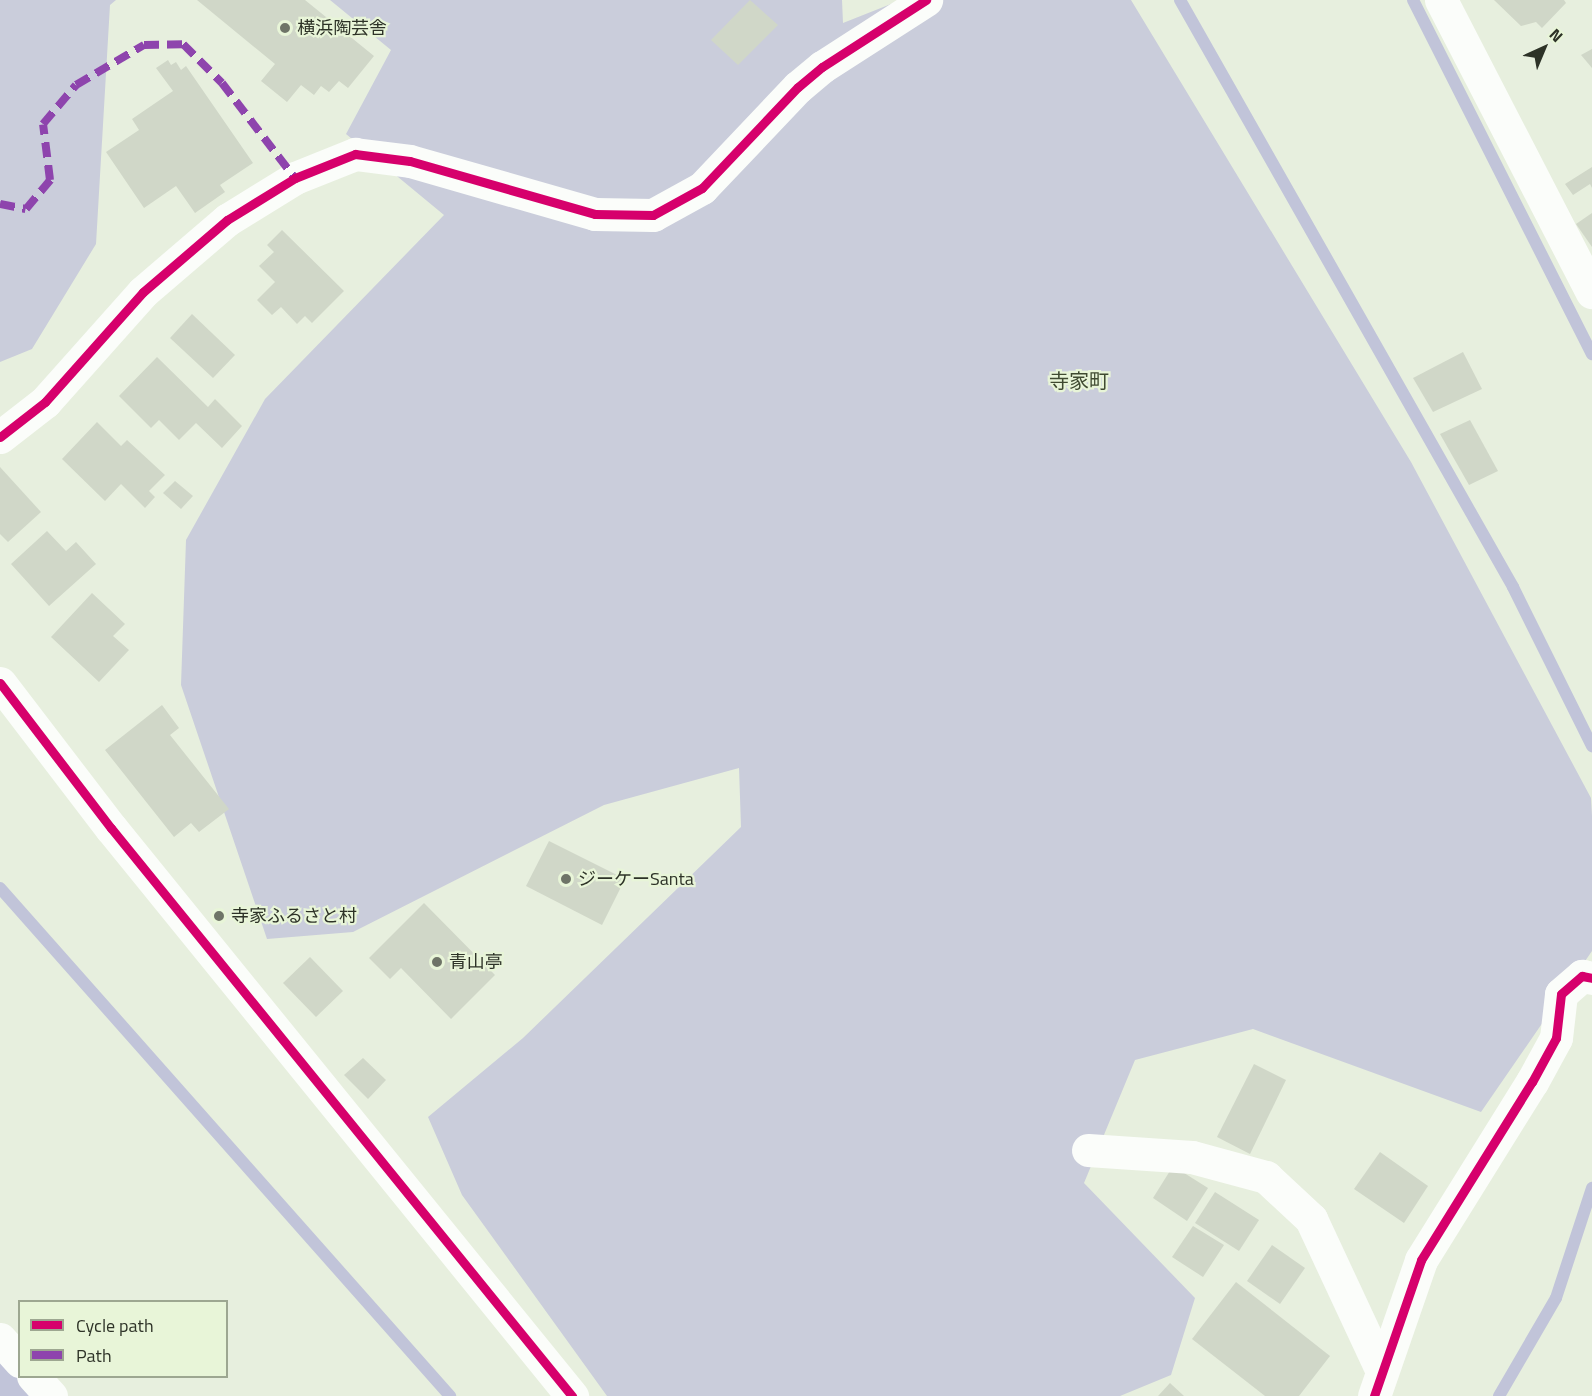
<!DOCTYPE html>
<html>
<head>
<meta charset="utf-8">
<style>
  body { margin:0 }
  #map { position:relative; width:1592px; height:1396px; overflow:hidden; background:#e7efde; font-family:"Titillium Web","Noto Sans JP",sans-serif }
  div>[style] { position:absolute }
  .forest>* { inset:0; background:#cacddb }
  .stream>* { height:12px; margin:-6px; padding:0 6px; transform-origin:6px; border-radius:6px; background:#c1c4d9 }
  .river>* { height:74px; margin:-37px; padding:0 37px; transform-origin:37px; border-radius:37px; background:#c1c4d9 }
  .building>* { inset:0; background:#d0d7c8 }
  .street>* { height:33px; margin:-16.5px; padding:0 16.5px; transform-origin:16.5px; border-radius:16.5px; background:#fbfdfa }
  .quiet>* { height:8px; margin-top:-4px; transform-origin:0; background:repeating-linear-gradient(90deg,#8e44ad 0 15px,transparent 0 23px) }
  .cycleway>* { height:9px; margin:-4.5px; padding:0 4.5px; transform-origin:4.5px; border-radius:4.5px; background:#d6006c }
  .dots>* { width:16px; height:16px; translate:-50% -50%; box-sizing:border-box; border:3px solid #e8f5d8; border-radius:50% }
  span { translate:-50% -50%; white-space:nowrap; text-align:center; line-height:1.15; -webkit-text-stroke:4.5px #e8f5d8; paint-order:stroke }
  .poi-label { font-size:18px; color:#2d3227 }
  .left { translate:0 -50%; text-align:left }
  .neighbourhood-label { font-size:20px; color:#3f4a31 }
  .legend { position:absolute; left:18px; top:1300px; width:210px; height:78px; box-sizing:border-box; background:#e8f5d8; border:2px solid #9da791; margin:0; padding:8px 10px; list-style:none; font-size:18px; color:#2d3227 }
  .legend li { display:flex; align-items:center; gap:12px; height:30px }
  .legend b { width:30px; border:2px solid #9da791 }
  .north { position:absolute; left:1514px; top:18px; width:60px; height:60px; -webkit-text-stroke:4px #e8f5d8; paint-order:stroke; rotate:44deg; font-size:16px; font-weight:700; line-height:24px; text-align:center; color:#2d3227 }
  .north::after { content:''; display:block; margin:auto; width:21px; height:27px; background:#2d3227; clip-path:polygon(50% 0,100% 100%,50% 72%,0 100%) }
</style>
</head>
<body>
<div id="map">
  <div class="forest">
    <div style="clip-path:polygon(0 0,116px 0,110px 5px,96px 244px,32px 349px,0 362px)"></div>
    <div style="clip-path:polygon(330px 0,842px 0,843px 23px,901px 0,1131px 0,1411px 462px,1591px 798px,1592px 816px,1592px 951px,1481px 1112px,1253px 1029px,1135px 1060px,1084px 1183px,1195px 1298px,1171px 1375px,1120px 1396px,607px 1396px,462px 1195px,428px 1117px,523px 1038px,741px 827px,739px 768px,604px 805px,353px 932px,267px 939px,181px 685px,186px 540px,265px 399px,444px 215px,346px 134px,391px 50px)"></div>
  </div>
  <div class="stream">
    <div style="left:1180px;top:0;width:675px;rotate:60.43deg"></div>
    <div style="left:1513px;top:587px;width:178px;rotate:63.6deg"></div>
    <div style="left:1413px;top:0;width:397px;rotate:63.2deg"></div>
    <div style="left:0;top:888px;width:679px;rotate:48.46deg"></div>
    <div style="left:1499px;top:1396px;width:113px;rotate:-59.8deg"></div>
    <div style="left:1556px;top:1298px;width:116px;rotate:-71.9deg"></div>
  </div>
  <div class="river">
    <div style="left:0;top:1377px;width:25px;rotate:48deg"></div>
  </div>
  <div class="building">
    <div style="clip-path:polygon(197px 0,305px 0,374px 56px,348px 88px,339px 81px,329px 92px,321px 86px,314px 95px,301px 85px,287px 102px,261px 81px,275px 64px)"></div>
    <div style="clip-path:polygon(750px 0,778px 25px,738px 65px,711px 40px)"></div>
    <div style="clip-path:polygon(1494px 0,1564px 0,1566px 3px,1542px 28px,1536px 22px,1521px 26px)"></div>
    <div style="clip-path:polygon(1592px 49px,1592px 68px,1581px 55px)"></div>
    <div style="clip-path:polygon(168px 60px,171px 65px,176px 62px,181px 70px,186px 66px,253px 163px,220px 185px,225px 192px,195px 213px,176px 186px,144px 208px,106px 152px,139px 130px,132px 119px,173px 91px,156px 68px)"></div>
    <div style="clip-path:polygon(1592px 167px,1592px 188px,1590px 184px,1573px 195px,1565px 184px)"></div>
    <div style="clip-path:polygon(1592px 213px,1592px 247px,1576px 224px)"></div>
    <div style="clip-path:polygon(282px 230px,344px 291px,312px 323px,305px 316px,297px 324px,281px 307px,272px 315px,257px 300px,275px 282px,259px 266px,274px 252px,267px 245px)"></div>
    <div style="clip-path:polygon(192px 314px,235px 355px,213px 378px,170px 338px)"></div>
    <div style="clip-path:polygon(1463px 352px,1482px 389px,1433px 412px,1413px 378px)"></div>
    <div style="clip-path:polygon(157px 357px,208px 407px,215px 399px,242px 426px,222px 448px,196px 423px,179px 440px,159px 420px,151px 428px,119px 396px)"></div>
    <div style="clip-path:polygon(1470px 420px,1498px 471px,1469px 485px,1440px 434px)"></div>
    <div style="clip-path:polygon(97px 422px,121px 446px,127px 440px,165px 475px,149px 491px,155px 497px,145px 508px,121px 484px,105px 501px,62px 459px)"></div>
    <div style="clip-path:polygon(0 467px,41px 512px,8px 542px,0 534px)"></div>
    <div style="clip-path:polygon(175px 481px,193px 496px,181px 509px,163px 493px)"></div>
    <div style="clip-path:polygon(47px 531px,66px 551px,76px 542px,96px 564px,49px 606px,11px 564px)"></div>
    <div style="clip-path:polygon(92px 593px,125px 624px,113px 636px,129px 650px,99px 682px,51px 637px)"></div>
    <div style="clip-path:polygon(162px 705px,179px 728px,170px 735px,229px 809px,199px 832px,191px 823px,174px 837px,105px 750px)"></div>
    <div style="clip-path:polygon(549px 841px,625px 879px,602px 925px,526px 886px)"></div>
    <div style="clip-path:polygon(424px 903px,495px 975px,451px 1019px,401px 968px,390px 979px,369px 958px)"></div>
    <div style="clip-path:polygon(310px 957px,343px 991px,316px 1017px,283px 983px)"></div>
    <div style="clip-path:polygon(363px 1058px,386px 1080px,368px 1099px,344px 1075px)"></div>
    <div style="clip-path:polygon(1254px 1064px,1286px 1080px,1250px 1154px,1217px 1137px)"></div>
    <div style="clip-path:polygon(1380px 1152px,1428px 1186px,1404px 1223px,1354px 1189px)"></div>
    <div style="clip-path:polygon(1173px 1166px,1208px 1188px,1187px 1221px,1153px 1198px)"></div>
    <div style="clip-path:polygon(1215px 1192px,1259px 1220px,1239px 1251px,1195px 1223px)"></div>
    <div style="clip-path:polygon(1193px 1226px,1224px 1245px,1203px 1277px,1172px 1257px)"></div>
    <div style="clip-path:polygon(1272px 1245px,1305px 1268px,1280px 1304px,1247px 1281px)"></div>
    <div style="clip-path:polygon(1236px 1282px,1330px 1356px,1299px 1396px,1265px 1396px,1192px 1339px)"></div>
    <div style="clip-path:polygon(1170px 1383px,1184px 1396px,1158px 1396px)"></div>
  </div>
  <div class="street">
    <div style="left:1441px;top:0;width:329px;rotate:62.7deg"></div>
    <div style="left:0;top:437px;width:57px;rotate:-37.9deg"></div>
    <div style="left:45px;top:402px;width:147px;rotate:-48.3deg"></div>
    <div style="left:143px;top:292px;width:111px;rotate:-40.6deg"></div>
    <div style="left:227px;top:220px;width:80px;rotate:-31.7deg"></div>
    <div style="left:295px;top:178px;width:65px;rotate:-21.8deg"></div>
    <div style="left:355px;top:154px;width:55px;rotate:7.3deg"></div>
    <div style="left:410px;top:161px;width:192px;rotate:16deg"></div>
    <div style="left:595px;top:214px;width:58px;rotate:1deg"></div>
    <div style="left:653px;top:215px;width:56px;rotate:-28.9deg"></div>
    <div style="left:702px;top:188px;width:139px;rotate:-46.5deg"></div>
    <div style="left:798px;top:87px;width:31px;rotate:-40deg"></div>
    <div style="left:822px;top:67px;width:124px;rotate:-32.8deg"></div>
    <div style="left:0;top:683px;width:183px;rotate:52.6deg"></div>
    <div style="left:111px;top:828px;width:732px;rotate:50.94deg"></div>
    <div style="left:1088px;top:1150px;width:104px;rotate:3.9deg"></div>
    <div style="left:1192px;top:1157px;width:77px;rotate:15.1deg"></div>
    <div style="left:1266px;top:1177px;width:62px;rotate:43deg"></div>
    <div style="left:1311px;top:1219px;width:168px;rotate:65deg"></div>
    <div style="left:0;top:1339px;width:30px;rotate:48deg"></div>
    <div style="left:33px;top:1376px;width:27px;rotate:48deg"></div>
    <div style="left:1374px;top:1396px;width:144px;rotate:-70.9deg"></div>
    <div style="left:1421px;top:1260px;width:210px;rotate:-58.1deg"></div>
    <div style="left:1532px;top:1082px;width:50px;rotate:-61.4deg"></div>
    <div style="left:1556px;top:1038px;width:44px;rotate:-83.5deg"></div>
    <div style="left:1561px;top:994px;width:28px;rotate:-41deg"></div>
    <div style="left:1582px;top:976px;width:10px;rotate:11deg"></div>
  </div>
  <div class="quiet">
    <div style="left:0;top:204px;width:26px;rotate:11deg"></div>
    <div style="left:26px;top:209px;width:38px;rotate:-50deg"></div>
    <div style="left:50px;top:180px;width:56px;rotate:-97.1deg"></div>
    <div style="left:43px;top:124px;width:51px;rotate:-49.8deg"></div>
    <div style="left:76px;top:85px;width:79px;rotate:-30.5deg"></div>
    <div style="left:144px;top:45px;width:39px;rotate:-1deg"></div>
    <div style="left:183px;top:44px;width:55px;rotate:45deg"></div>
    <div style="left:222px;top:83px;width:120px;rotate:52.5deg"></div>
  </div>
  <div class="cycleway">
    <div style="left:0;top:437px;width:57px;rotate:-37.9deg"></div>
    <div style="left:45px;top:402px;width:147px;rotate:-48.3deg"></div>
    <div style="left:143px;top:292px;width:111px;rotate:-40.6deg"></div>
    <div style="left:227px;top:220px;width:80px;rotate:-31.7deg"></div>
    <div style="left:295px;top:178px;width:65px;rotate:-21.8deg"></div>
    <div style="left:355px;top:154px;width:55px;rotate:7.3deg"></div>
    <div style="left:410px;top:161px;width:192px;rotate:16deg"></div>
    <div style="left:595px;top:214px;width:58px;rotate:1deg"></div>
    <div style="left:653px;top:215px;width:56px;rotate:-28.9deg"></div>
    <div style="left:702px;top:188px;width:139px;rotate:-46.5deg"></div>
    <div style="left:798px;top:87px;width:31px;rotate:-40deg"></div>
    <div style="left:822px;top:67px;width:124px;rotate:-32.8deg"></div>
    <div style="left:0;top:683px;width:183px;rotate:52.6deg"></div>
    <div style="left:111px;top:828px;width:732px;rotate:50.94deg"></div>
    <div style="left:1374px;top:1396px;width:144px;rotate:-70.9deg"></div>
    <div style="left:1421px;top:1260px;width:210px;rotate:-58.1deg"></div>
    <div style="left:1532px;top:1082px;width:50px;rotate:-61.4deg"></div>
    <div style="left:1556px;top:1038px;width:44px;rotate:-83.5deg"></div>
    <div style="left:1561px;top:994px;width:28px;rotate:-41deg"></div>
    <div style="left:1582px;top:976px;width:10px;rotate:11deg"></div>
  </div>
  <div class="dots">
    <div style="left:285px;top:28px;background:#6e7467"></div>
    <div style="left:566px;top:879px;background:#6e7467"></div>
    <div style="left:219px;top:916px;background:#6e7467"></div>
    <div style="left:437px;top:962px;background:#6e7467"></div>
  </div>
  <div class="poi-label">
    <span class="left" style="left:297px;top:28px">横浜陶芸舎</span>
    <span class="left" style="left:578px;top:879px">ジーケーSanta</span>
    <span class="left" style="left:231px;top:916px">寺家ふるさと村</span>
    <span class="left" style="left:449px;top:962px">青山亭</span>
  </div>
  <div class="neighbourhood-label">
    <span style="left:1079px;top:380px">寺家町</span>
  </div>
  <ul class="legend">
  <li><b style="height:8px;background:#d6006c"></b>Cycle path</li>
  <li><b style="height:8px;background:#8e44ad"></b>Path</li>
  </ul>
  <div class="north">N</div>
</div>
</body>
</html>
